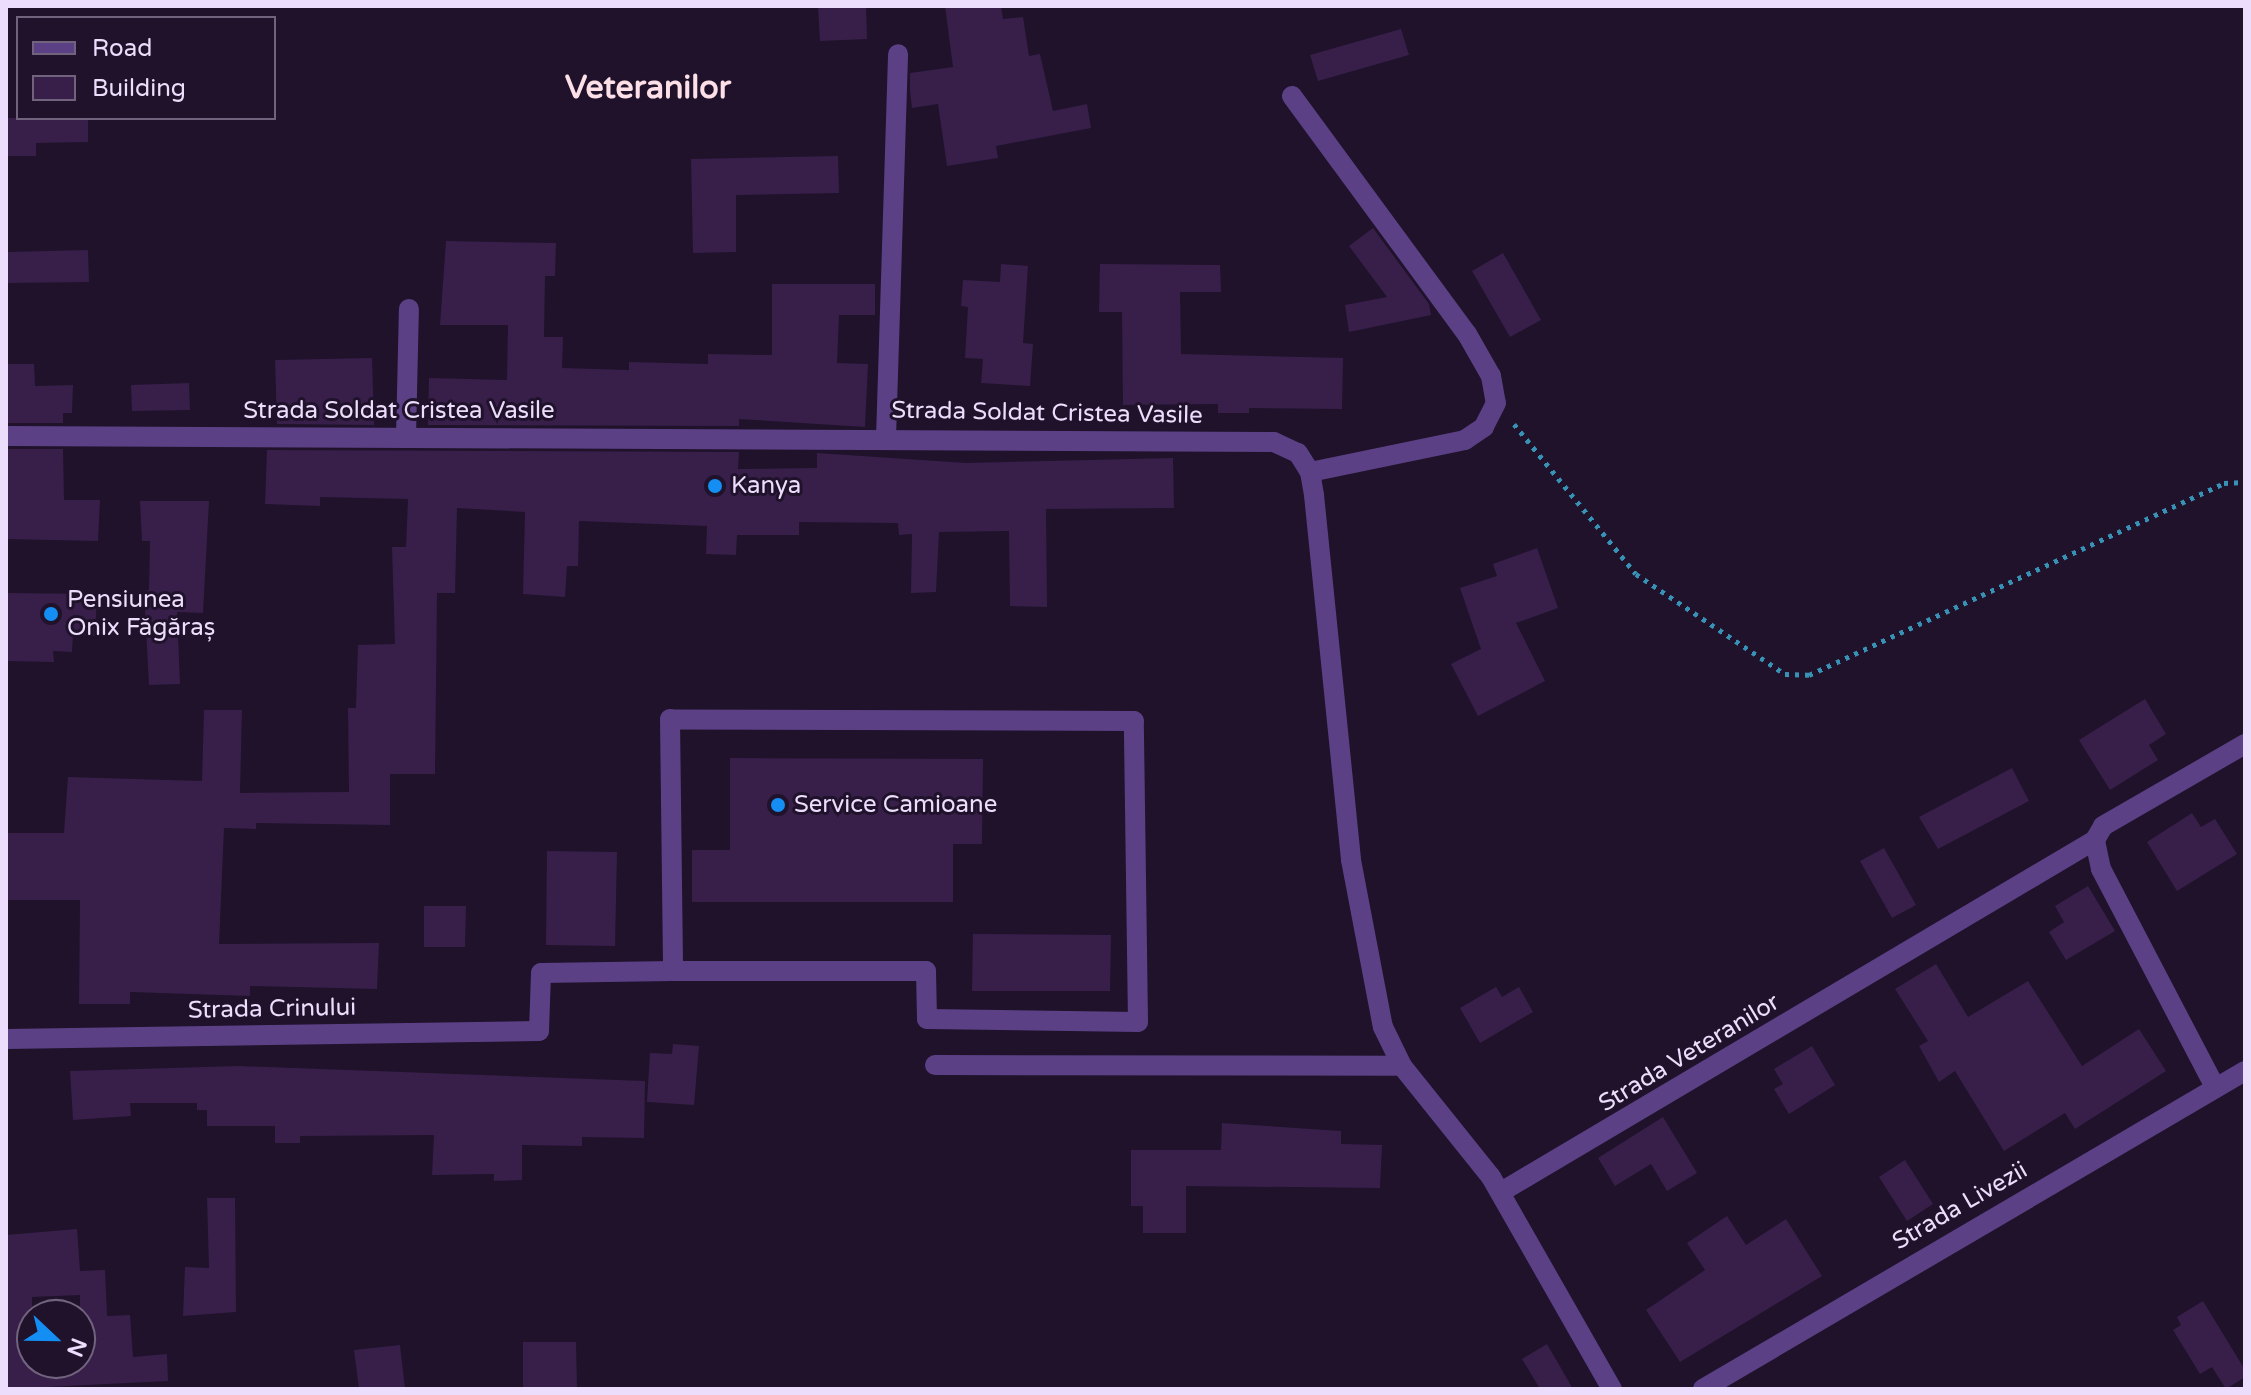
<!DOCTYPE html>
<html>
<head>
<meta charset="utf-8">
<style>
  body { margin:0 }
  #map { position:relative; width:2251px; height:1395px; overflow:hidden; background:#1f122a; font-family:"Varela Round",sans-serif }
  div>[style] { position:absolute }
  .building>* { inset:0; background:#371f4a }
  .path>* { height:5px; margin-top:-2.5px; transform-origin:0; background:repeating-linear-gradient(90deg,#3892b6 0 4px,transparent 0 10px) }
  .minor>* { height:20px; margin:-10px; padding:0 10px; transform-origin:10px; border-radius:10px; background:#5b4086 }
  .dots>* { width:22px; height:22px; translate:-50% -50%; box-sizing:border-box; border:4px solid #1f122a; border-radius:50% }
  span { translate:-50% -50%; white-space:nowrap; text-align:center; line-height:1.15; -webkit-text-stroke:6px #1f122a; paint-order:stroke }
  .street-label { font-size:24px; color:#ecddfd }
  .poi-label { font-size:24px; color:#ecddfd }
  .left { translate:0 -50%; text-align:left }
  .district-label { font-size:32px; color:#fddfe7; font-weight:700 }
  .frame { position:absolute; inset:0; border:8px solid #ecddfd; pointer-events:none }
  .legend { position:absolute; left:16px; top:16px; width:260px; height:104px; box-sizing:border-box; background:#1f122a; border:2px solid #71637e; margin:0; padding:10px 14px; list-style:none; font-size:24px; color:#ecddfd }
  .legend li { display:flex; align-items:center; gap:16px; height:40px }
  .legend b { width:40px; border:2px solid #71637e }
  .north { position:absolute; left:16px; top:1299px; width:80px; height:80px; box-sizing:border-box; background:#1f122a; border:2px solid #71637e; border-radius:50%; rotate:112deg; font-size:22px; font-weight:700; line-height:32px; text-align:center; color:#ecddfd }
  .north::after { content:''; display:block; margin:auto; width:28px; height:36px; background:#148ef2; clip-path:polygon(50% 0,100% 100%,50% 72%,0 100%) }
</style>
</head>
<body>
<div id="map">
  <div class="building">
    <div style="clip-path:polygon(818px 6px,866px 6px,867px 39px,820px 41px)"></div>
    <div style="clip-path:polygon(945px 6px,1001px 6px,1003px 19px,1023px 17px,1029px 56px,1040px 54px,1053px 111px,1087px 104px,1091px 128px,996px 146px,998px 158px,947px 166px,938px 104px,912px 108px,910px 91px,910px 73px,953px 67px)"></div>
    <div style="clip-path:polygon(1401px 29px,1409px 55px,1318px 81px,1310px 55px)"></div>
    <div style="clip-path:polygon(6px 118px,88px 118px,88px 142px,36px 143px,36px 156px,6px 156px)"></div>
    <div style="clip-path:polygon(838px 156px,839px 193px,736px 195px,736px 252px,693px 253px,691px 159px)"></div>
    <div style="clip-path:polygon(1373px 228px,1429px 304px,1431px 315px,1349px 332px,1345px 305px,1387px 297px,1349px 246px)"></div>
    <div style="clip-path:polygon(446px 241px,556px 243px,555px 276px,545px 276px,544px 337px,563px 337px,562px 368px,629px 370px,629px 362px,708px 364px,708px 354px,772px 355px,772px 284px,875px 284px,875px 315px,839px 315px,837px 363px,868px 364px,865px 427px,739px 419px,739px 426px,428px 425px,429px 378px,507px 380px,508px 325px,440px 325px)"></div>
    <div style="clip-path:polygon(88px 250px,89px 282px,6px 283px,6px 252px)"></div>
    <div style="clip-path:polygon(1503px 253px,1541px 320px,1510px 337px,1472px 271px)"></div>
    <div style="clip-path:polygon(1001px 264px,1028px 266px,1023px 343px,1033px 344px,1030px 386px,981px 383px,983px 359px,965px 358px,968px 307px,961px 306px,963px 280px,1000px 282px)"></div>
    <div style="clip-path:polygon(1100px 264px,1220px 265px,1221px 292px,1180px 292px,1181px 354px,1343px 358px,1342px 409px,1249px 408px,1249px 413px,1218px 413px,1218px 404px,1123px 405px,1122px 312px,1099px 312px)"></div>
    <div style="clip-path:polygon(372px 358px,374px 425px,277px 424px,275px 360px)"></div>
    <div style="clip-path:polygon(6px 364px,34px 364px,35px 386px,73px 385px,72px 413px,63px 413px,63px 423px,6px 423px)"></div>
    <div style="clip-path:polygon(189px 383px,190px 410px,132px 411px,131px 385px)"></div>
    <div style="clip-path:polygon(6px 449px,63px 449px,64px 500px,100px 500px,98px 541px,6px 539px)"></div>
    <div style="clip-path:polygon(267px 450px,739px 452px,738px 469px,817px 468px,817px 453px,966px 463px,1173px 458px,1174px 508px,1046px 509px,1047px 607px,1010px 606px,1009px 531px,939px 532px,936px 592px,911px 593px,912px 534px,899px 535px,898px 523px,799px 522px,799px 535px,737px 535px,736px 555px,706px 554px,707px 526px,579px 521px,578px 566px,567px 566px,565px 597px,523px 594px,525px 512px,457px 508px,455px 593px,437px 593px,435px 774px,390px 774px,390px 825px,256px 823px,256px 829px,224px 828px,219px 944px,379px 943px,377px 989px,250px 986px,250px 996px,130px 992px,130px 1004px,79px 1004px,80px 900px,6px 900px,6px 833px,64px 833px,68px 777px,202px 781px,204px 710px,242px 710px,240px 793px,349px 792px,348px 708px,356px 708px,358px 645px,395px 644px,392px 547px,406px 547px,408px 499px,320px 497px,320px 506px,265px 504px)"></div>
    <div style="clip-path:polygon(140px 501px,209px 501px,203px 613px,177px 612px,180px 684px,149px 685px,144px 591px,149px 590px,150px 541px,142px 541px)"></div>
    <div style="clip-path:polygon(1537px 548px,1558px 608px,1516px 623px,1545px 681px,1478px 716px,1451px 664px,1481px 649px,1460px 588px,1497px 576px,1493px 564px)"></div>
    <div style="clip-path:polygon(6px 593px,97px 594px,95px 636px,73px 635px,72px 652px,53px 651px,54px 662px,6px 661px)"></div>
    <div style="clip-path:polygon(2145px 699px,2166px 734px,2149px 745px,2158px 760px,2110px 790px,2079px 740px)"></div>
    <div style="clip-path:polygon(730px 758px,983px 759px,982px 844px,953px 844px,953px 902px,692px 902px,692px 850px,730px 850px)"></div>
    <div style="clip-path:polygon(2012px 768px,2029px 801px,1938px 849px,1919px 817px)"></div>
    <div style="clip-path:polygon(2192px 813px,2201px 827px,2215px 819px,2237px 854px,2177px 891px,2147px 842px)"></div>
    <div style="clip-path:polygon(1884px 848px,1916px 905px,1892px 918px,1860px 861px)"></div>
    <div style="clip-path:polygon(547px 851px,617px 852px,615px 946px,546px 945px)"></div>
    <div style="clip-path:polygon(2088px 886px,2115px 931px,2066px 960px,2049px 932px,2064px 922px,2055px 906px)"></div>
    <div style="clip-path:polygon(424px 906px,466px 906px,465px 947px,424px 947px)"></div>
    <div style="clip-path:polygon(973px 934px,1111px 935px,1110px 991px,972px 991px)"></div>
    <div style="clip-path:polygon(1936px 964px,1968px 1017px,2028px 981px,2082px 1066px,2139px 1029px,2166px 1071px,2075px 1129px,2065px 1113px,2004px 1151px,1955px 1071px,1939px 1082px,1919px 1046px,1928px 1041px,1895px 989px)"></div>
    <div style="clip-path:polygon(1496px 987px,1502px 997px,1519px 987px,1533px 1012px,1480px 1043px,1460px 1008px)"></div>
    <div style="clip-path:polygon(673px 1044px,699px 1046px,694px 1105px,647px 1102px,650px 1053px,672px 1054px)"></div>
    <div style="clip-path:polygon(1812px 1046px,1835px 1085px,1789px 1114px,1774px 1089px,1783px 1084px,1774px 1069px)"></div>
    <div style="clip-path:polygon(239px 1066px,645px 1081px,644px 1138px,582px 1137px,582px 1146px,522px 1145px,522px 1180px,494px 1181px,494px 1174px,432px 1175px,434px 1135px,300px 1136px,300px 1143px,275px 1143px,275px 1126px,207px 1126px,207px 1110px,197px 1110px,197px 1103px,130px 1103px,131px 1116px,73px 1120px,70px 1071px)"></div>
    <div style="clip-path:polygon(1663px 1117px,1697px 1173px,1667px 1191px,1651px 1164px,1615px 1186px,1598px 1158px)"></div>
    <div style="clip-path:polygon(1222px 1123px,1341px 1131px,1341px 1144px,1382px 1145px,1380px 1188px,1186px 1186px,1186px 1233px,1143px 1233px,1143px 1206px,1131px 1206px,1131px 1150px,1221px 1150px)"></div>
    <div style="clip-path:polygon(1905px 1160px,1933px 1204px,1907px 1221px,1879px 1177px)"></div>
    <div style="clip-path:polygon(207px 1198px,235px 1198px,236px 1312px,183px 1316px,185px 1267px,209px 1268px)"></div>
    <div style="clip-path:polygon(1727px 1216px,1746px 1245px,1786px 1219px,1822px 1276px,1680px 1362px,1646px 1310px,1705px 1270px,1687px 1243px)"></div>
    <div style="clip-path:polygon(evenodd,77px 1229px,80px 1271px,105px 1270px,107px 1316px,130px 1315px,133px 1357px,167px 1354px,168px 1381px,6px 1389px,6px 1235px,77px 1229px,80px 1295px,80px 1363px,32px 1363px,32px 1297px,80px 1295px)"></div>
    <div style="clip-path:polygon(2203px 1301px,2245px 1370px,2245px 1377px,2226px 1389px,2212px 1367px,2200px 1374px,2173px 1330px,2181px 1325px,2177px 1317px)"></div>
    <div style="clip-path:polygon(523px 1342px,576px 1342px,577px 1389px,523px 1389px)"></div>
    <div style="clip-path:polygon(1547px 1344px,1573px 1389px,1540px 1389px,1522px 1359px)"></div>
    <div style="clip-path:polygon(400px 1345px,405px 1389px,359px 1389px,354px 1350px)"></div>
  </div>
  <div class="path">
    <div style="left:1514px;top:424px;width:193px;rotate:50.9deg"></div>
    <div style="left:1636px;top:574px;width:179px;rotate:33.9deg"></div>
    <div style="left:1785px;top:674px;width:24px;rotate:2deg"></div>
    <div style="left:1809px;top:675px;width:457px;rotate:-24.8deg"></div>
    <div style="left:2224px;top:483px;width:21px;rotate:-3deg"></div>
  </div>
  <div class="minor">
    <div style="left:1292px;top:96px;width:295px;rotate:53.7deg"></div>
    <div style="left:1467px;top:334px;width:48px;rotate:60.3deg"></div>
    <div style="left:1491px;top:376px;width:27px;rotate:80deg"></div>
    <div style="left:1496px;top:403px;width:27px;rotate:117deg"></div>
    <div style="left:1484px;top:427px;width:23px;rotate:146deg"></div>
    <div style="left:1465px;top:440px;width:158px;rotate:168.3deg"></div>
    <div style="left:6px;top:436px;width:1268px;rotate:0.27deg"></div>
    <div style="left:1274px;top:442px;width:26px;rotate:25deg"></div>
    <div style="left:1298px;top:453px;width:22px;rotate:58deg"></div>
    <div style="left:1310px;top:472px;width:23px;rotate:80deg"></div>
    <div style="left:1314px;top:495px;width:367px;rotate:84.2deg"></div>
    <div style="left:1351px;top:860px;width:170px;rotate:79.2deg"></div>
    <div style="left:1383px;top:1027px;width:43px;rotate:64deg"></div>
    <div style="left:1402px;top:1066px;width:142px;rotate:51.3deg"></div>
    <div style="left:1491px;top:1177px;width:244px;rotate:60.3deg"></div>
    <div style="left:406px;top:437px;width:128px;rotate:-88.7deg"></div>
    <div style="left:886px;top:438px;width:384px;rotate:-88.2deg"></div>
    <div style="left:6px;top:1039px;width:533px;rotate:-0.86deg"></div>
    <div style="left:539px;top:1031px;width:58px;rotate:-88deg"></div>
    <div style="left:541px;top:973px;width:132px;rotate:-0.9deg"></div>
    <div style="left:673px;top:971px;width:253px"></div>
    <div style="left:926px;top:971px;width:48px;rotate:88.8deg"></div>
    <div style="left:927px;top:1019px;width:211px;rotate:0.8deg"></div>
    <div style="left:1138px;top:1022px;width:301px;rotate:-90.8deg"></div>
    <div style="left:1134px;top:721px;width:464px;rotate:-179.8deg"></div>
    <div style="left:670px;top:719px;width:252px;rotate:89.3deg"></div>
    <div style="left:935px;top:1065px;width:467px;rotate:0.1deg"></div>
    <div style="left:2215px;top:1087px;width:246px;rotate:-117.6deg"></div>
    <div style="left:2101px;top:869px;width:30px;rotate:-102deg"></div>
    <div style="left:2095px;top:840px;width:16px;rotate:-60deg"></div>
    <div style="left:2103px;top:826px;width:164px;rotate:-30deg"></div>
    <div style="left:1501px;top:1192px;width:690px;rotate:-30.65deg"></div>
    <div style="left:1703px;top:1389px;width:628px;rotate:-30.4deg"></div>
  </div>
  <div class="dots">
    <div style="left:715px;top:486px;background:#148ef2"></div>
    <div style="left:51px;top:614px;background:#148ef2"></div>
    <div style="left:778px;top:805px;background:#148ef2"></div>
  </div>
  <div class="street-label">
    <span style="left:399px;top:411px">Strada Soldat Cristea Vasile</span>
    <span style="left:1047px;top:413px;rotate:1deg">Strada Soldat Cristea Vasile</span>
    <span style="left:272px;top:1009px;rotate:-1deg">Strada Crinului</span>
    <span style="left:1689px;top:1053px;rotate:-31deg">Strada Veteranilor</span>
    <span style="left:1960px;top:1206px;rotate:-30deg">Strada Livezii</span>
  </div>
  <div class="poi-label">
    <span class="left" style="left:731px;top:486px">Kanya</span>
    <span class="left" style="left:67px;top:614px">Pensiunea<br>Onix Făgăraș</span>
    <span class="left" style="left:794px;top:805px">Service Camioane</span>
  </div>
  <div class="district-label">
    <span style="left:648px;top:88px">Veteranilor</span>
  </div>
  <div class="frame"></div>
  <ul class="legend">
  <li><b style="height:10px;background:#5b4086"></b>Road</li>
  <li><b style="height:22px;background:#371f4a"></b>Building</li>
  </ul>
  <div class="north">N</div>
</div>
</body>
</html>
